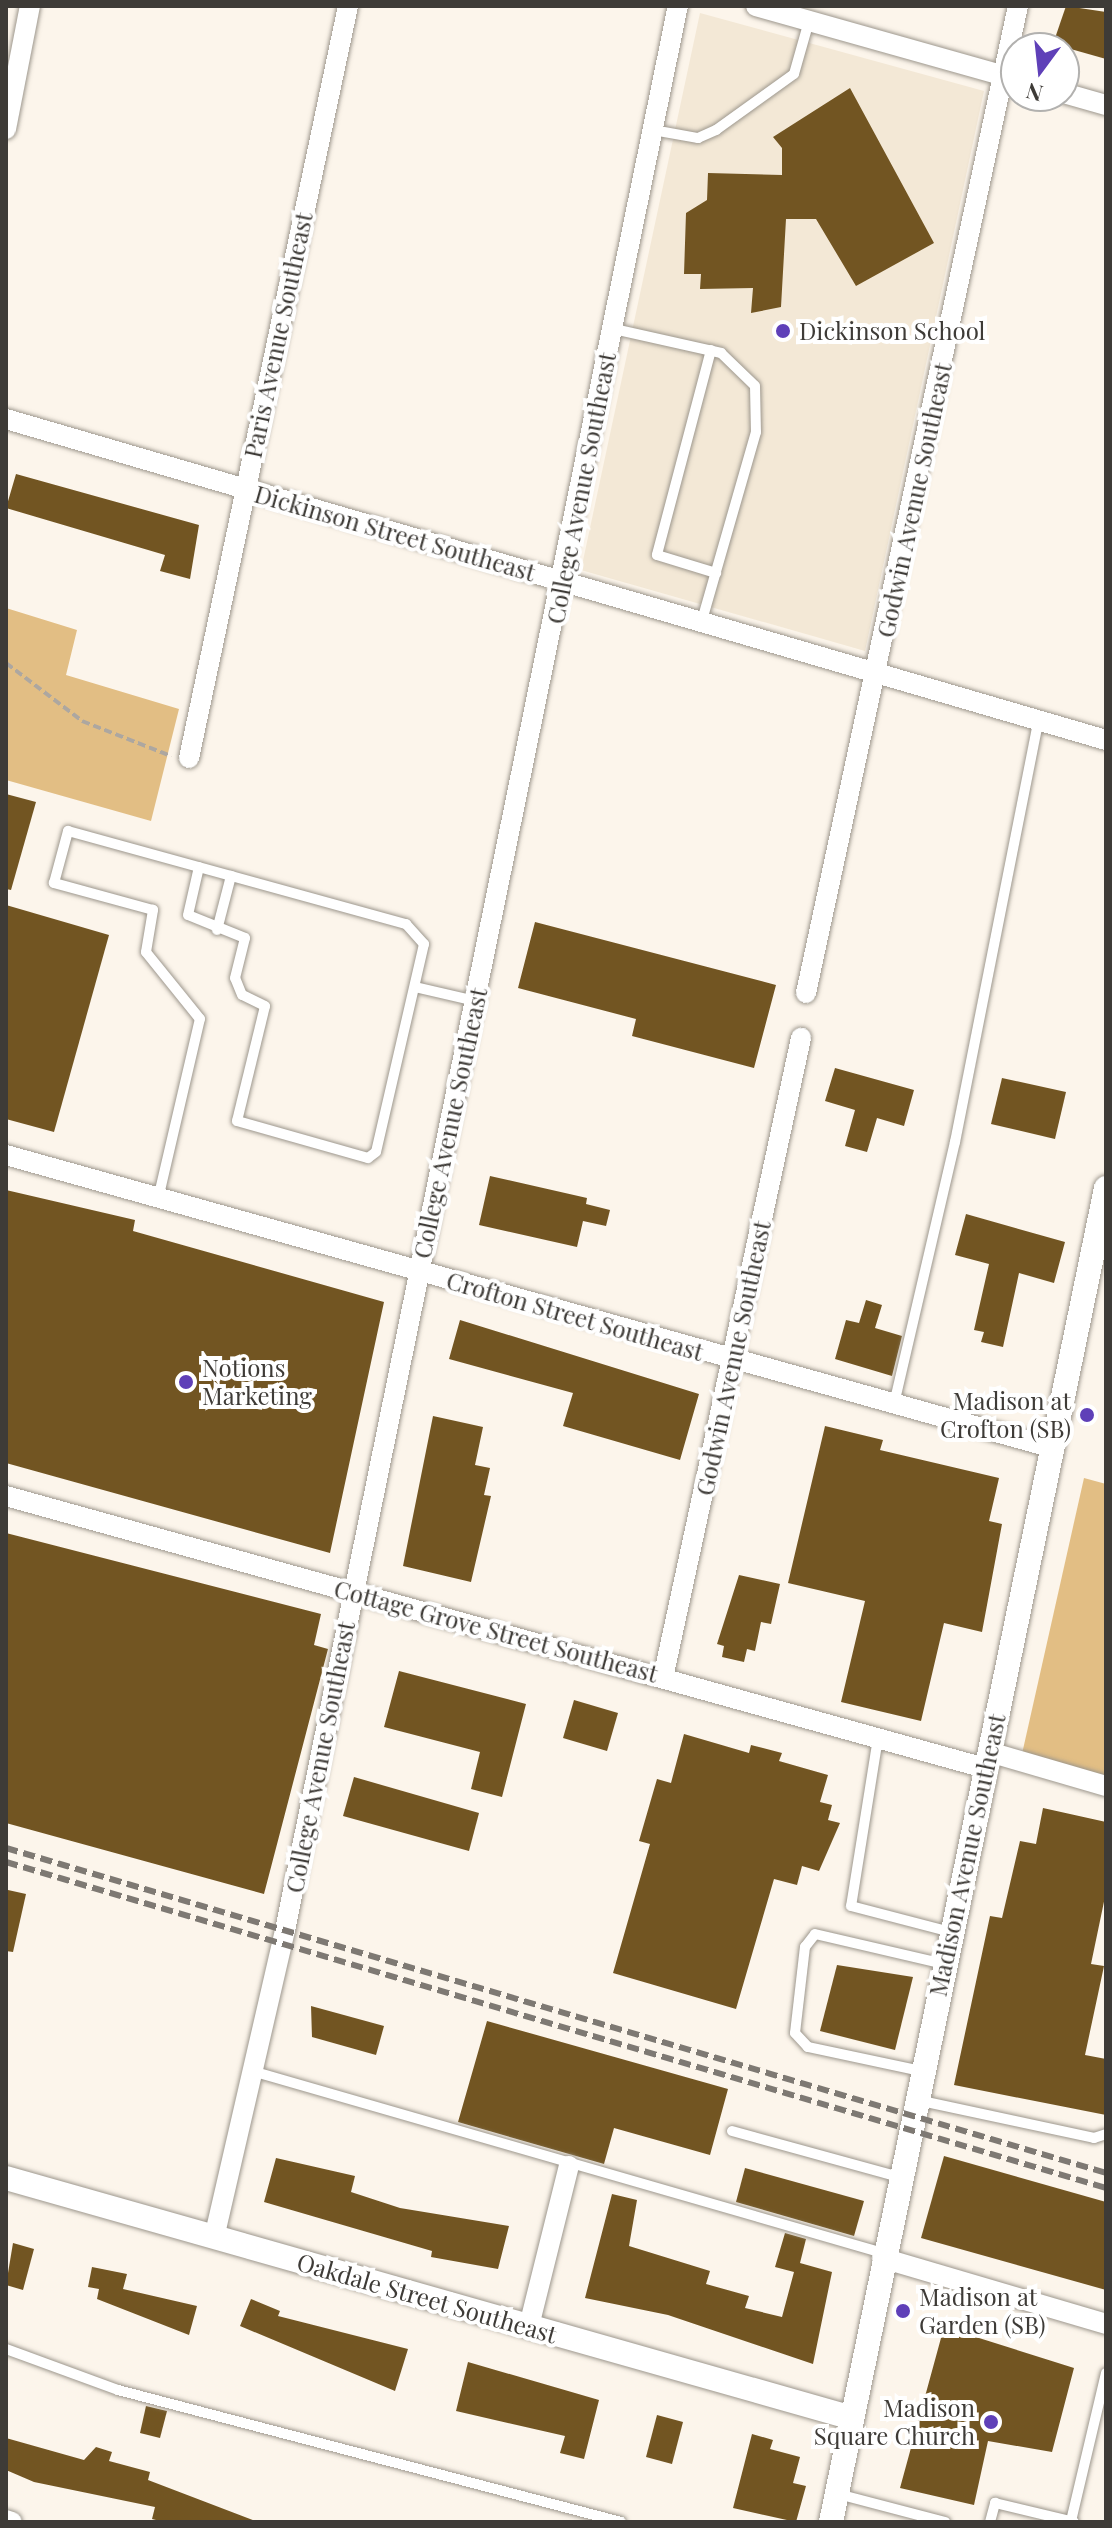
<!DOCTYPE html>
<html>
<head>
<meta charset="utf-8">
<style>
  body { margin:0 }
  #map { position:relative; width:1112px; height:2528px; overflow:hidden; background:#fcf5eb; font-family:"Playfair Display",serif }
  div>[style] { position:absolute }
  .built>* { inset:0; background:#f3e8d6 }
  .green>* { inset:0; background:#e2be84 }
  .building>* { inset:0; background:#725522 }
  .path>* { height:4px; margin-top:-2px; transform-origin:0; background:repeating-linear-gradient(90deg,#ada7a0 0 8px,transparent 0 12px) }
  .roads { filter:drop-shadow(0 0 2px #9d978d) drop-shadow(0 0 2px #9d978d) }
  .service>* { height:10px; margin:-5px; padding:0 5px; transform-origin:5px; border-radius:5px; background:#fff }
  .minor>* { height:20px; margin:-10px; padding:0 10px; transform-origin:10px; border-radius:10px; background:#fff }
  .tertiary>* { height:24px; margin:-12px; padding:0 12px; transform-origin:12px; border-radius:12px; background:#fff }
  .rail>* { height:6px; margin-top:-3px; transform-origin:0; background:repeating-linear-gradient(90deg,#7e7973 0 12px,transparent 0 18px) }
  .dots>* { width:22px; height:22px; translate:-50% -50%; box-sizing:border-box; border:4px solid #fff; border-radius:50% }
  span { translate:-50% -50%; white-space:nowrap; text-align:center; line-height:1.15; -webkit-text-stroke:8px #fff; paint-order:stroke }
  .poi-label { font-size:24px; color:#3e3b37 }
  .left { translate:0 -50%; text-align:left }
  .right { translate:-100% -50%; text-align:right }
  .street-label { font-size:24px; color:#3e3b37 }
  .frame { position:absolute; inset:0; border:8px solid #3e3b37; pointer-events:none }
  .north { position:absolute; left:1000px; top:32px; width:80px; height:80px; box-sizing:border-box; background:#fff; border:2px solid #b2b1af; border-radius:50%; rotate:195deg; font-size:22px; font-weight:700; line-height:32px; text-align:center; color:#3e3b37 }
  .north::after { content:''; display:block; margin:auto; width:28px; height:36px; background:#5f40b8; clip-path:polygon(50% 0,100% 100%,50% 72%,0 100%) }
</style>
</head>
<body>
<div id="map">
  <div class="built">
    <div style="clip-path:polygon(700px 13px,984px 91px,865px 651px,581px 570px)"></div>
  </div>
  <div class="green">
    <div style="clip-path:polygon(6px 608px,77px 630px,66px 675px,179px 709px,151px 821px,6px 780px)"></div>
    <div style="clip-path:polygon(1084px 1478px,1106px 1484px,1106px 1778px,1022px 1754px)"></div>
  </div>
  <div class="building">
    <div style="clip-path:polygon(1066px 6px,1106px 12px,1106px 59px,1053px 44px)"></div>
    <div style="clip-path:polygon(850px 88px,934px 243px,856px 286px,816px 219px,786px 219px,781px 307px,751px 313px,753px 288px,700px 289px,701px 274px,684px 274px,686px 213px,707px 200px,708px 173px,782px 175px,782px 148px,773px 137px)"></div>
    <div style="clip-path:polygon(16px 474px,199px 525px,190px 579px,160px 571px,165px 555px,6px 508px)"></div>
    <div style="clip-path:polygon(6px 794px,36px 802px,11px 890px,6px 889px)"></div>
    <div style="clip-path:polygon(6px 905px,109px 935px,54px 1132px,6px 1119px)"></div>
    <div style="clip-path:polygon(535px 922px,776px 985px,754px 1068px,632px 1036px,636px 1019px,518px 988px)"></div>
    <div style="clip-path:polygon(835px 1068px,914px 1090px,904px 1126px,877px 1118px,867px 1152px,845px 1146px,855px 1110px,825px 1101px)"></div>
    <div style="clip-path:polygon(1002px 1078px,1066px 1092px,1055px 1139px,991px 1124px)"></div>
    <div style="clip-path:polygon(490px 1176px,587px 1198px,586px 1204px,610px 1210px,606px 1226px,583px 1221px,577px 1247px,479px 1225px)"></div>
    <div style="clip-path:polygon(6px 1190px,135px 1220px,133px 1231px,384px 1302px,330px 1553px,6px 1463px)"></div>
    <div style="clip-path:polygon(966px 1214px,1065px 1242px,1054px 1283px,1019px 1273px,1003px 1347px,981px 1342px,984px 1332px,974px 1330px,989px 1264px,955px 1255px)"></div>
    <div style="clip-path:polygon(866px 1300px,882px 1305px,875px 1328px,902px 1336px,892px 1376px,835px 1359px,846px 1320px,859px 1323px)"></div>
    <div style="clip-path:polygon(460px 1320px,699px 1394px,680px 1460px,563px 1426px,573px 1393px,449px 1359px)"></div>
    <div style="clip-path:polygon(433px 1416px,483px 1427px,475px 1465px,490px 1468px,484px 1495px,491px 1496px,471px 1582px,403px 1566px)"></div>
    <div style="clip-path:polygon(825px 1426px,883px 1440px,880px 1450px,999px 1478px,989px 1521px,1002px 1524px,982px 1632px,944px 1623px,921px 1721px,841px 1702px,865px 1601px,788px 1583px)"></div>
    <div style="clip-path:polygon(6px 1533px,321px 1614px,314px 1645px,328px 1649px,264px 1894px,6px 1823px)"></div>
    <div style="clip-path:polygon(739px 1575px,780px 1584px,771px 1624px,761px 1622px,755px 1651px,747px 1649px,744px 1662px,722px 1657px,724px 1646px,717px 1644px)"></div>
    <div style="clip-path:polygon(399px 1671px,526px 1704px,502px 1797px,471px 1789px,480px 1752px,384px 1727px)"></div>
    <div style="clip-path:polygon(574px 1700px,618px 1713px,607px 1751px,563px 1738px)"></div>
    <div style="clip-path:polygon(684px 1734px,749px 1753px,751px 1745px,782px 1753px,779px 1761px,828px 1775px,820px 1802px,832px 1805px,828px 1820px,840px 1823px,819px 1871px,802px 1866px,797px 1885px,774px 1879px,736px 2009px,613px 1973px,650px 1844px,639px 1841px,657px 1779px,671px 1783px)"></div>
    <div style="clip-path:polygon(354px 1777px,479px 1813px,469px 1851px,343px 1816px)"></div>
    <div style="clip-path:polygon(1043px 1808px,1106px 1822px,1106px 1892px,1091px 1964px,1104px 1966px,1085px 2055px,1106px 2059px,1106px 2115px,954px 2085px,990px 1916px,1002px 1918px,1020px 1841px,1036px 1844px)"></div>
    <div style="clip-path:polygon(8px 1890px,26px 1894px,13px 1952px,6px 1951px)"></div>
    <div style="clip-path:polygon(837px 1965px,913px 1977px,895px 2050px,820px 2031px)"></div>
    <div style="clip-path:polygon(311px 2006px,384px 2026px,376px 2055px,312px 2037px)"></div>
    <div style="clip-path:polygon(487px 2021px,728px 2089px,710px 2155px,614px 2128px,604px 2164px,458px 2122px)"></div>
    <div style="clip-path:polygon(944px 2156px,1106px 2202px,1106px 2290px,921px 2238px)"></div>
    <div style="clip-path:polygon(276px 2158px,355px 2176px,351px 2192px,400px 2208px,509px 2226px,498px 2269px,431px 2257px,432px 2251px,264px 2202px)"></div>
    <div style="clip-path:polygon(745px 2168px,864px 2201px,854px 2236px,736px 2202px)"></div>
    <div style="clip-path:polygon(612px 2194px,637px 2200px,629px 2246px,710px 2271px,706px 2284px,749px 2296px,745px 2308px,782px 2317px,794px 2272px,775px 2267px,785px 2233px,806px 2239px,800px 2263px,832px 2272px,813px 2364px,668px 2315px,585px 2298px)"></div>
    <div style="clip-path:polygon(13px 2243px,34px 2249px,23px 2290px,6px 2285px)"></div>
    <div style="clip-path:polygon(92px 2267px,127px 2274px,123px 2289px,197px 2306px,189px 2335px,97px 2299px,99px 2289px,88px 2287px)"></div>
    <div style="clip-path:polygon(251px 2299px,280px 2311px,278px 2316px,408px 2349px,395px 2391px,240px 2326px)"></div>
    <div style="clip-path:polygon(944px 2327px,1074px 2368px,1052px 2452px,988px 2441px,974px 2505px,900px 2488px)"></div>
    <div style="clip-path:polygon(468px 2362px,599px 2400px,584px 2459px,560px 2453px,565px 2436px,456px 2411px)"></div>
    <div style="clip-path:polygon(146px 2406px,167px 2411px,160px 2438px,140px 2433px)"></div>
    <div style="clip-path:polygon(657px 2415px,683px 2422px,672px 2464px,646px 2457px)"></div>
    <div style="clip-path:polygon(752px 2434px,773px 2440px,770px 2449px,800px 2457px,793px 2483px,806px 2486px,796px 2522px,733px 2508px)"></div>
    <div style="clip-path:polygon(6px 2438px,84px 2460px,96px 2447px,112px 2452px,109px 2461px,150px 2472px,148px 2480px,258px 2522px,164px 2522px,152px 2519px,155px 2507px,34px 2482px,6px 2470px)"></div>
  </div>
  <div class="path">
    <div style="left:6px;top:663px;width:96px;rotate:37.3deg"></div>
    <div style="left:82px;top:721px;width:96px;rotate:21.5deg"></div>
  </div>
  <div class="roads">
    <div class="service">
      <div style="left:653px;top:130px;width:46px;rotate:10.1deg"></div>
      <div style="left:698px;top:138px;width:20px;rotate:-24deg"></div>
      <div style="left:716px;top:130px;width:96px;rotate:-35.7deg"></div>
      <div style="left:794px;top:74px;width:55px;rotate:-74.2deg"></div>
      <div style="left:614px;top:329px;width:110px;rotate:12.6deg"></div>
      <div style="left:721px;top:353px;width:47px;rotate:44.1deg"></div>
      <div style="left:755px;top:386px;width:46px;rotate:88.8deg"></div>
      <div style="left:756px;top:432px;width:196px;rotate:106deg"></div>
      <div style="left:711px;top:350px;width:212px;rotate:104.8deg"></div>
      <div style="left:657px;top:555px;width:62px;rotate:17deg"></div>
      <div style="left:217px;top:930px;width:56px;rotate:-75.5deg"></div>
      <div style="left:415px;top:987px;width:62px;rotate:13.1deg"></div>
      <div style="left:158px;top:1199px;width:185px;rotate:-76.9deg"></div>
      <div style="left:200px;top:1019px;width:86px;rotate:-128.9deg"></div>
      <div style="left:146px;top:952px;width:43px;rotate:-80.5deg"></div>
      <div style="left:153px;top:910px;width:103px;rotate:-164.7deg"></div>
      <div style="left:54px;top:883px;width:54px;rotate:-74.9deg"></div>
      <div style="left:68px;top:831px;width:351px;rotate:15.4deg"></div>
      <div style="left:406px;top:924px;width:27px;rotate:48deg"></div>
      <div style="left:424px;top:944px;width:213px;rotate:103deg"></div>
      <div style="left:376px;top:1152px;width:10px;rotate:143deg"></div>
      <div style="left:368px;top:1158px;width:136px;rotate:-164.2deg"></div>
      <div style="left:237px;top:1121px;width:118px;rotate:-76.3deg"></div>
      <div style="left:265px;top:1006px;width:25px;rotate:-154deg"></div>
      <div style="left:242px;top:995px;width:18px;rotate:-112deg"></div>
      <div style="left:235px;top:978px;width:41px;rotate:-76deg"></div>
      <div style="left:245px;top:938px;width:61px;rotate:-158deg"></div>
      <div style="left:188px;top:915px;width:49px;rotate:-77.1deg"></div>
      <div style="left:894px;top:1404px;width:269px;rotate:-76.9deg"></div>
      <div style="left:955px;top:1142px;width:431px;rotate:-78.8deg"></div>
      <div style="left:878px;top:1738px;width:170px;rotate:99.1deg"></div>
      <div style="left:851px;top:1906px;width:103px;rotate:14.6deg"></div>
      <div style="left:252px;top:2071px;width:657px;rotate:16.09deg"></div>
      <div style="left:921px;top:2071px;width:116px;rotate:-168deg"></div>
      <div style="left:808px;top:2047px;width:19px;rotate:-133deg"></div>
      <div style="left:795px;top:2033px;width:87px;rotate:-83.4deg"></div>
      <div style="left:805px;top:1947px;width:16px;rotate:-52deg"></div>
      <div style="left:815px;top:1934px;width:132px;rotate:13.1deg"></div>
      <div style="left:917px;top:2100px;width:181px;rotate:12.1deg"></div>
      <div style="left:1094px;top:2138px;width:13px;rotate:-18deg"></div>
      <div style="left:732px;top:2131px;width:173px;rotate:15.4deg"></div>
      <div style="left:6px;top:2349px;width:119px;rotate:20.1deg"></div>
      <div style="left:118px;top:2390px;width:520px;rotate:14.7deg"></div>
      <div style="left:838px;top:2494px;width:111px;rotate:14.7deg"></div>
      <div style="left:1071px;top:2521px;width:152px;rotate:-76.7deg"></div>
      <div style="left:990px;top:2522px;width:20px;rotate:-75deg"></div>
      <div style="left:995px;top:2503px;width:81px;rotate:13.5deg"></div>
    </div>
    <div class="minor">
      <div style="left:756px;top:6px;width:270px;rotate:15.7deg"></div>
      <div style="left:1064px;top:93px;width:44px;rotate:15.9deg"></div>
      <div style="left:6px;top:129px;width:125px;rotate:-79deg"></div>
      <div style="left:6px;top:419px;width:1146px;rotate:16.27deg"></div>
      <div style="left:189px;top:758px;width:769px;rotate:-78.06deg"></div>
      <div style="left:806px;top:993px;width:1010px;rotate:-77.88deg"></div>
      <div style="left:6px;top:1155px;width:1087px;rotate:15.63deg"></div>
      <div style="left:6px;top:1496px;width:1016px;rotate:15.53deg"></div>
      <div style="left:663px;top:1678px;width:655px;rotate:-77.83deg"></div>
      <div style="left:989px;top:1752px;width:122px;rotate:16.2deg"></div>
      <div style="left:214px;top:2238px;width:316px;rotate:-77deg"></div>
      <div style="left:285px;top:1930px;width:1964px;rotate:-78.46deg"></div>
      <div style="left:882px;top:2258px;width:234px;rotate:16.4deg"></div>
      <div style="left:529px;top:2326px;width:165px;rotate:-76deg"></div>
      <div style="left:6px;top:2520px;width:6px;rotate:18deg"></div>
    </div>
    <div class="tertiary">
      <div style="left:6px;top:2178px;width:876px;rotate:15.83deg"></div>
      <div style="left:831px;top:2522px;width:1362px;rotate:-78.35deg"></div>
    </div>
  </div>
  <div class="rail">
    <div style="left:6px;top:1848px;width:1147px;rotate:16.46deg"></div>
    <div style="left:6px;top:1862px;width:1147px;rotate:16.51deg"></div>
  </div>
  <div class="dots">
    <div style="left:783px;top:331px;background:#5f40b8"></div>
    <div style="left:186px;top:1382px;background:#5f40b8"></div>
    <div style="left:1087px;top:1415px;background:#5f40b8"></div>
    <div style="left:903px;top:2311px;background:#5f40b8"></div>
    <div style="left:991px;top:2422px;background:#5f40b8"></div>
  </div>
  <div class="poi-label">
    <span class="left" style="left:799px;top:331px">Dickinson School</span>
    <span class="left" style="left:202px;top:1382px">Notions<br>Marketing</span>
    <span class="right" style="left:1071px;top:1415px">Madison at<br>Crofton (SB)</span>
    <span class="left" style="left:919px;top:2311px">Madison at<br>Garden (SB)</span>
    <span class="right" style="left:975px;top:2422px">Madison<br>Square Church</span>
  </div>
  <div class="street-label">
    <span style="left:278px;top:335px;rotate:-78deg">Paris Avenue Southeast</span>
    <span style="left:581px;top:488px;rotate:-79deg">College Avenue Southeast</span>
    <span style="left:914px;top:500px;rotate:-78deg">Godwin Avenue Southeast</span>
    <span style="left:395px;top:533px;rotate:16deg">Dickinson Street Southeast</span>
    <span style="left:450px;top:1123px;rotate:-78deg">College Avenue Southeast</span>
    <span style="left:575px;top:1316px;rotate:16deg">Crofton Street Southeast</span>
    <span style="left:733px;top:1358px;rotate:-78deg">Godwin Avenue Southeast</span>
    <span style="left:496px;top:1631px;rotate:15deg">Cottage Grove Street Southeast</span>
    <span style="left:320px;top:1757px;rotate:-79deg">College Avenue Southeast</span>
    <span style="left:967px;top:1855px;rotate:-78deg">Madison Avenue Southeast</span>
    <span style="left:427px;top:2298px;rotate:16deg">Oakdale Street Southeast</span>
  </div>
  <div class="frame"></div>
  <div class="north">N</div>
</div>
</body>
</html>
